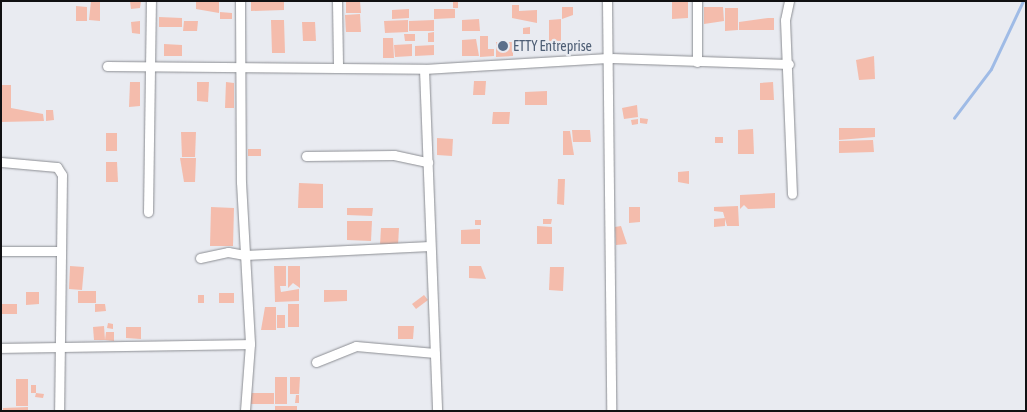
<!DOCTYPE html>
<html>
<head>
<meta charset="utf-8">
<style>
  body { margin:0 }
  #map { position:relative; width:1027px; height:412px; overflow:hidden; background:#e9ebf1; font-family:"Asap Condensed",sans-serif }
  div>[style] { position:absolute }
  .stream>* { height:2.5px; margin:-1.25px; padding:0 1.25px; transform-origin:1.25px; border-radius:1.25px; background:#9fbbe6 }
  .building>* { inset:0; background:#f4bcac }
  .roads { filter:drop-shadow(0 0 1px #8b8d92) drop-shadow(0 0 1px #8b8d92) }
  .street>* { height:9px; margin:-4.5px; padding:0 4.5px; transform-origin:4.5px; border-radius:4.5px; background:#fff }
  .dots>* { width:14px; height:14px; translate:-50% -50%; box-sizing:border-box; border:2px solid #e9ebf1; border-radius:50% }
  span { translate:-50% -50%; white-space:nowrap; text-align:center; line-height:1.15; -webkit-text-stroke:4.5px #e9ebf1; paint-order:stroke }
  .service-label { font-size:14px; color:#4e5e75 }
  .left { translate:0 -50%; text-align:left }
  .frame { position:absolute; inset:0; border:2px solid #101012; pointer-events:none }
</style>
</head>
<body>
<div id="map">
  <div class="stream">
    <div style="left:954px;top:118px;width:61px;rotate:-52.9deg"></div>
    <div style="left:991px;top:69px;width:75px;rotate:-64.8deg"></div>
  </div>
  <div class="building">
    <div style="clip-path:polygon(91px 1px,100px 1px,100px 21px,89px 20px)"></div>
    <div style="clip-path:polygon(130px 1px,141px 1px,140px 8px,131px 9px)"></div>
    <div style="clip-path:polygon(196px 1px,219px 1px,219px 13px,196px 9px)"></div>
    <div style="clip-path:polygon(251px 1px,284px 1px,284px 10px,251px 11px)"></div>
    <div style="clip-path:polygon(346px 1px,360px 1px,361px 13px,346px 13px)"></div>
    <div style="clip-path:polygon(453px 1px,458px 1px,458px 8px,453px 8px)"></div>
    <div style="clip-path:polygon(672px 1px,688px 1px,688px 18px,672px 19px)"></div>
    <div style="clip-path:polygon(512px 5px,519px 5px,519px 11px,537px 10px,537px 23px,512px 18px)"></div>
    <div style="clip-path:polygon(76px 6px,87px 7px,87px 21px,76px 21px)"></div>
    <div style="clip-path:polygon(562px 7px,573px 7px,573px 15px,562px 19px)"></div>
    <div style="clip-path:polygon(704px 7px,723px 7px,724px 21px,704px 24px)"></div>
    <div style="clip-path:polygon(725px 8px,738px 8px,738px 30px,725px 31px)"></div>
    <div style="clip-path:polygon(409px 9px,409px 18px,392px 19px,392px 10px)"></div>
    <div style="clip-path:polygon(434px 9px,455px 9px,455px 18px,434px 19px)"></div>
    <div style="clip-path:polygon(220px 12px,232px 13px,232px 19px,220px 19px)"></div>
    <div style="clip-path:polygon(360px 14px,361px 32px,346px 32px,345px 15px)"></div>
    <div style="clip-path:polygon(159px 17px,182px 18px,182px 27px,159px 27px)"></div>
    <div style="clip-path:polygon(768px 18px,774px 18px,774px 30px,739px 30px,739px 22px)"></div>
    <div style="clip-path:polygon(479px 19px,480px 31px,462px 31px,462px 20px)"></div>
    <div style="clip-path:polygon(561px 19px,561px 45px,549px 45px,549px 20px)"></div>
    <div style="clip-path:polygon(271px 20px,284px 20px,285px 53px,272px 53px)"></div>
    <div style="clip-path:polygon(408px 20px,408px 32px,385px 33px,384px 21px)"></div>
    <div style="clip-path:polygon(434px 20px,434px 31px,409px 31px,409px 21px)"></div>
    <div style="clip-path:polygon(140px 21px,140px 34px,132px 33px,131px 22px)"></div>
    <div style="clip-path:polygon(184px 21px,198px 21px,197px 31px,183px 31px)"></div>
    <div style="clip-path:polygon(302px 22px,315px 22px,316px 41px,303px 41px)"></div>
    <div style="clip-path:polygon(530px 27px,530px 34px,523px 34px,523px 28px)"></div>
    <div style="clip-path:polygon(434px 32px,434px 42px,428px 42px,428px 33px)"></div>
    <div style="clip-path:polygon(404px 34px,415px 34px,415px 41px,405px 41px)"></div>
    <div style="clip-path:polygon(480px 36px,488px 36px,488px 49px,494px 49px,494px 56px,480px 57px)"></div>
    <div style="clip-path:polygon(383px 38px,393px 38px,394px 58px,383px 58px)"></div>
    <div style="clip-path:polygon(476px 39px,479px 56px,462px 56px,462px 40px)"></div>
    <div style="clip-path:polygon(496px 42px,513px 42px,513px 56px,496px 57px)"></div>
    <div style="clip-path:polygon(164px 44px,182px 45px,182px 56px,164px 56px)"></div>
    <div style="clip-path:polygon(412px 44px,412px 56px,395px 57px,394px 45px)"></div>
    <div style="clip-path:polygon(434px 45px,434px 55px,415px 56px,415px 46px)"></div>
    <div style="clip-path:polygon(874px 56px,875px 79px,859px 80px,856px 60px)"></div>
    <div style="clip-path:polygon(474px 81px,486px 81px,485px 95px,473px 95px)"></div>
    <div style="clip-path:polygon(130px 82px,140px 82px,140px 106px,129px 107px)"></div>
    <div style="clip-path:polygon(197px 82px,209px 82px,208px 102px,197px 101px)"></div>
    <div style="clip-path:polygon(226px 82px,234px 83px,234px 108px,225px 108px)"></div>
    <div style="clip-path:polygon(773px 82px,774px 100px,760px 100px,760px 83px)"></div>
    <div style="clip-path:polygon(2px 85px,11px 85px,11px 108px,43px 114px,44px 121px,1px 122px)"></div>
    <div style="clip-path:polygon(547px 91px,547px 105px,525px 105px,525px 92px)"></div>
    <div style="clip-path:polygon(637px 105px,638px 117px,624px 119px,622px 108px)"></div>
    <div style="clip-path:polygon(46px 110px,53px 110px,54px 120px,46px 121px)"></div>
    <div style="clip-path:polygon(493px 112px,510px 112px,509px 124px,492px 124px)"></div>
    <div style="clip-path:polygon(640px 118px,648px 119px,647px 124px,640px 123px)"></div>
    <div style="clip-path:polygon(638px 119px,638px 124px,632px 125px,631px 120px)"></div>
    <div style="clip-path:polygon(839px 128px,875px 128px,875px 137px,839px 140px)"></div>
    <div style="clip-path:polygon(753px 129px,754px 154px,738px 154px,738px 130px)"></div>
    <div style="clip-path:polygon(572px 130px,590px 130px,591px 142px,573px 142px)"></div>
    <div style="clip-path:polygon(563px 131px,570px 131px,574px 155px,563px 155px)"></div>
    <div style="clip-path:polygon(181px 132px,196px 132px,195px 157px,182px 157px)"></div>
    <div style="clip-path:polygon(106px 133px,117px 133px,117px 151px,106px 151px)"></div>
    <div style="clip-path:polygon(715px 137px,723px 137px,723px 143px,715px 143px)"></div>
    <div style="clip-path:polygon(437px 138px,453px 139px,452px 156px,437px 155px)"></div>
    <div style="clip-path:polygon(873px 140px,874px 152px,839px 153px,839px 141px)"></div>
    <div style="clip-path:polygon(248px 149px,261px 149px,261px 156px,248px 156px)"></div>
    <div style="clip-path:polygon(180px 158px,196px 158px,195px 182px,184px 182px)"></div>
    <div style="clip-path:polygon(106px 162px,117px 162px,118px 182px,106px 182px)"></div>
    <div style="clip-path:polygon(689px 171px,689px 184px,678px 182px,678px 172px)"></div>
    <div style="clip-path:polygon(558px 179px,565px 179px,564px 205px,557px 204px)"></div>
    <div style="clip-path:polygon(299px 183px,323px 184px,323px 208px,298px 208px)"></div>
    <div style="clip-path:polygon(775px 193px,775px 208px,748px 209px,744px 205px,740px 209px,740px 195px)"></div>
    <div style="clip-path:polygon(738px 206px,739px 226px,727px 226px,723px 212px,714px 211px,714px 207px)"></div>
    <div style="clip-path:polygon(211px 207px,234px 208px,233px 246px,210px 246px)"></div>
    <div style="clip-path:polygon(629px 207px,640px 207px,640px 222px,629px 223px)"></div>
    <div style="clip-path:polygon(347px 208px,373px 208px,372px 216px,347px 215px)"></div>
    <div style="clip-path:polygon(725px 218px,725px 226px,714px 227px,714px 219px)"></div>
    <div style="clip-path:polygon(543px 219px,552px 219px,551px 224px,543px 224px)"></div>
    <div style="clip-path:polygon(475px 220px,481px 220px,481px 225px,475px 225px)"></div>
    <div style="clip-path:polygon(347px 221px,372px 221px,371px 241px,347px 240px)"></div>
    <div style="clip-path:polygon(537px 226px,552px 227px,552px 244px,537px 244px)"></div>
    <div style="clip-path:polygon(621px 226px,627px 244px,616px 245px,615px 227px)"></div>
    <div style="clip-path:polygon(381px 228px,399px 228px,398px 245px,380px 245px)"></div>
    <div style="clip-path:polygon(480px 229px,480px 244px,461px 244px,461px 230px)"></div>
    <div style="clip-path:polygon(70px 266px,84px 267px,82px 290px,69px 289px)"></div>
    <div style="clip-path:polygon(274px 266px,286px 266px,286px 286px,280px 286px,281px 292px,299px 289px,299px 301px,275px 302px)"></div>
    <div style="clip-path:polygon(288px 266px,300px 266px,300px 288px,293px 283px,288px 288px)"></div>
    <div style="clip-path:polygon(469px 266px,481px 266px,486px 279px,469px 278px)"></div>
    <div style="clip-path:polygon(550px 267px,564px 267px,563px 291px,549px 290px)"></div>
    <div style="clip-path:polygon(324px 290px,347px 290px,347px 301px,324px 302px)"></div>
    <div style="clip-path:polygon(78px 291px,96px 291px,96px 303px,78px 303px)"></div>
    <div style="clip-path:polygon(26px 292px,39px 292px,39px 304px,26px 305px)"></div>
    <div style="clip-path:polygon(219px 293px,234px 293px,234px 303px,219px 303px)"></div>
    <div style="clip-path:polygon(198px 295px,204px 295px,204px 303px,198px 303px)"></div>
    <div style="clip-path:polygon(424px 295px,428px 300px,416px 309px,412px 304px)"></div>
    <div style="clip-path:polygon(2px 304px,17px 304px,17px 314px,2px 314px)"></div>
    <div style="clip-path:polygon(95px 304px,105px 304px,106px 311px,95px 312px)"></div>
    <div style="clip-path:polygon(288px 304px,299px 304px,299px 327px,288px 327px)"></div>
    <div style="clip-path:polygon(265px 307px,276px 307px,276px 330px,261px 330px)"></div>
    <div style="clip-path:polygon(277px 315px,285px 315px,285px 328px,277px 328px)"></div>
    <div style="clip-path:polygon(108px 323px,113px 324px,113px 329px,107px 328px)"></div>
    <div style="clip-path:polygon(104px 326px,105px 340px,94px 340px,93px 327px)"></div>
    <div style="clip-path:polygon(398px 326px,414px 326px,413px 339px,398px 339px)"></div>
    <div style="clip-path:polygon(126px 327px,141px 327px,141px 339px,126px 338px)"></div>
    <div style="clip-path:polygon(106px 332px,114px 332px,114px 341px,105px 340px)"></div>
    <div style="clip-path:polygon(275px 377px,287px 377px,287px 404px,275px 404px)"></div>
    <div style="clip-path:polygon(290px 377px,300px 377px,299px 394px,290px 394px)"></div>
    <div style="clip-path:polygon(16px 379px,28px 379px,28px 406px,16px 406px)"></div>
    <div style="clip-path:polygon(31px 385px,36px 385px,36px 393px,31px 393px)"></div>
    <div style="clip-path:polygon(36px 393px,44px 394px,43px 398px,35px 397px)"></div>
    <div style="clip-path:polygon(251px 393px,274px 393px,274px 404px,251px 404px)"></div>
    <div style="clip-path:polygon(296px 395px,299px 395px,299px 403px,295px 403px)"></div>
    <div style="clip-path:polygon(275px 406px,297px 406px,297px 411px,275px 411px)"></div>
    <div style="clip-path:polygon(28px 407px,28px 411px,3px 411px,3px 408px)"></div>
  </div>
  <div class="roads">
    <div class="street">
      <div style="left:240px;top:1px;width:181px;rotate:89.7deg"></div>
      <div style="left:241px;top:182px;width:162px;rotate:86.8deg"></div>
      <div style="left:337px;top:1px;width:64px;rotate:89.1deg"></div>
      <div style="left:607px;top:1px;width:410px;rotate:89.4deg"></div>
      <div style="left:789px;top:1px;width:19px;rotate:102deg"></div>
      <div style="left:785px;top:20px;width:174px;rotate:87.7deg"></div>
      <div style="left:697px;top:62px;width:61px;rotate:-90deg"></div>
      <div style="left:107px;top:66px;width:317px;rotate:0.5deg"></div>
      <div style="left:424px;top:69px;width:184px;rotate:-3.4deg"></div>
      <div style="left:608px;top:58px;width:181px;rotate:1.9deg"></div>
      <div style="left:424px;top:69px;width:342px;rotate:87.8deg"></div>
      <div style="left:306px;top:156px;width:88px;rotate:-0.7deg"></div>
      <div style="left:394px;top:155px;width:35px;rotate:12deg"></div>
      <div style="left:1px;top:162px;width:56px;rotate:5.1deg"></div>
      <div style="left:57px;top:167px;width:9px;rotate:58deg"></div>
      <div style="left:62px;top:175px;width:236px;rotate:90.7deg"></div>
      <div style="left:148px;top:212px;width:211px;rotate:-89.2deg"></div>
      <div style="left:1px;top:251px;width:59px"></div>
      <div style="left:200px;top:258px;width:29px;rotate:-12deg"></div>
      <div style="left:228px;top:252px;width:17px;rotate:10deg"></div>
      <div style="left:245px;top:255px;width:185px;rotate:-2.8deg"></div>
      <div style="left:1px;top:348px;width:249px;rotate:-0.9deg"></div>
      <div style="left:250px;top:344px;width:67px;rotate:94.3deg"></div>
      <div style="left:316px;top:362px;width:43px;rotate:-21.8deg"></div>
      <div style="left:356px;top:346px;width:79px;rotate:5.1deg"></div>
    </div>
  </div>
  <div class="dots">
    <div style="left:503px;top:46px;background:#5c6f8a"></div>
  </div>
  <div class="service-label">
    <span class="left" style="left:513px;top:46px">ETTY Entreprise</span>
  </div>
  <div class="frame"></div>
</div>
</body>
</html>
